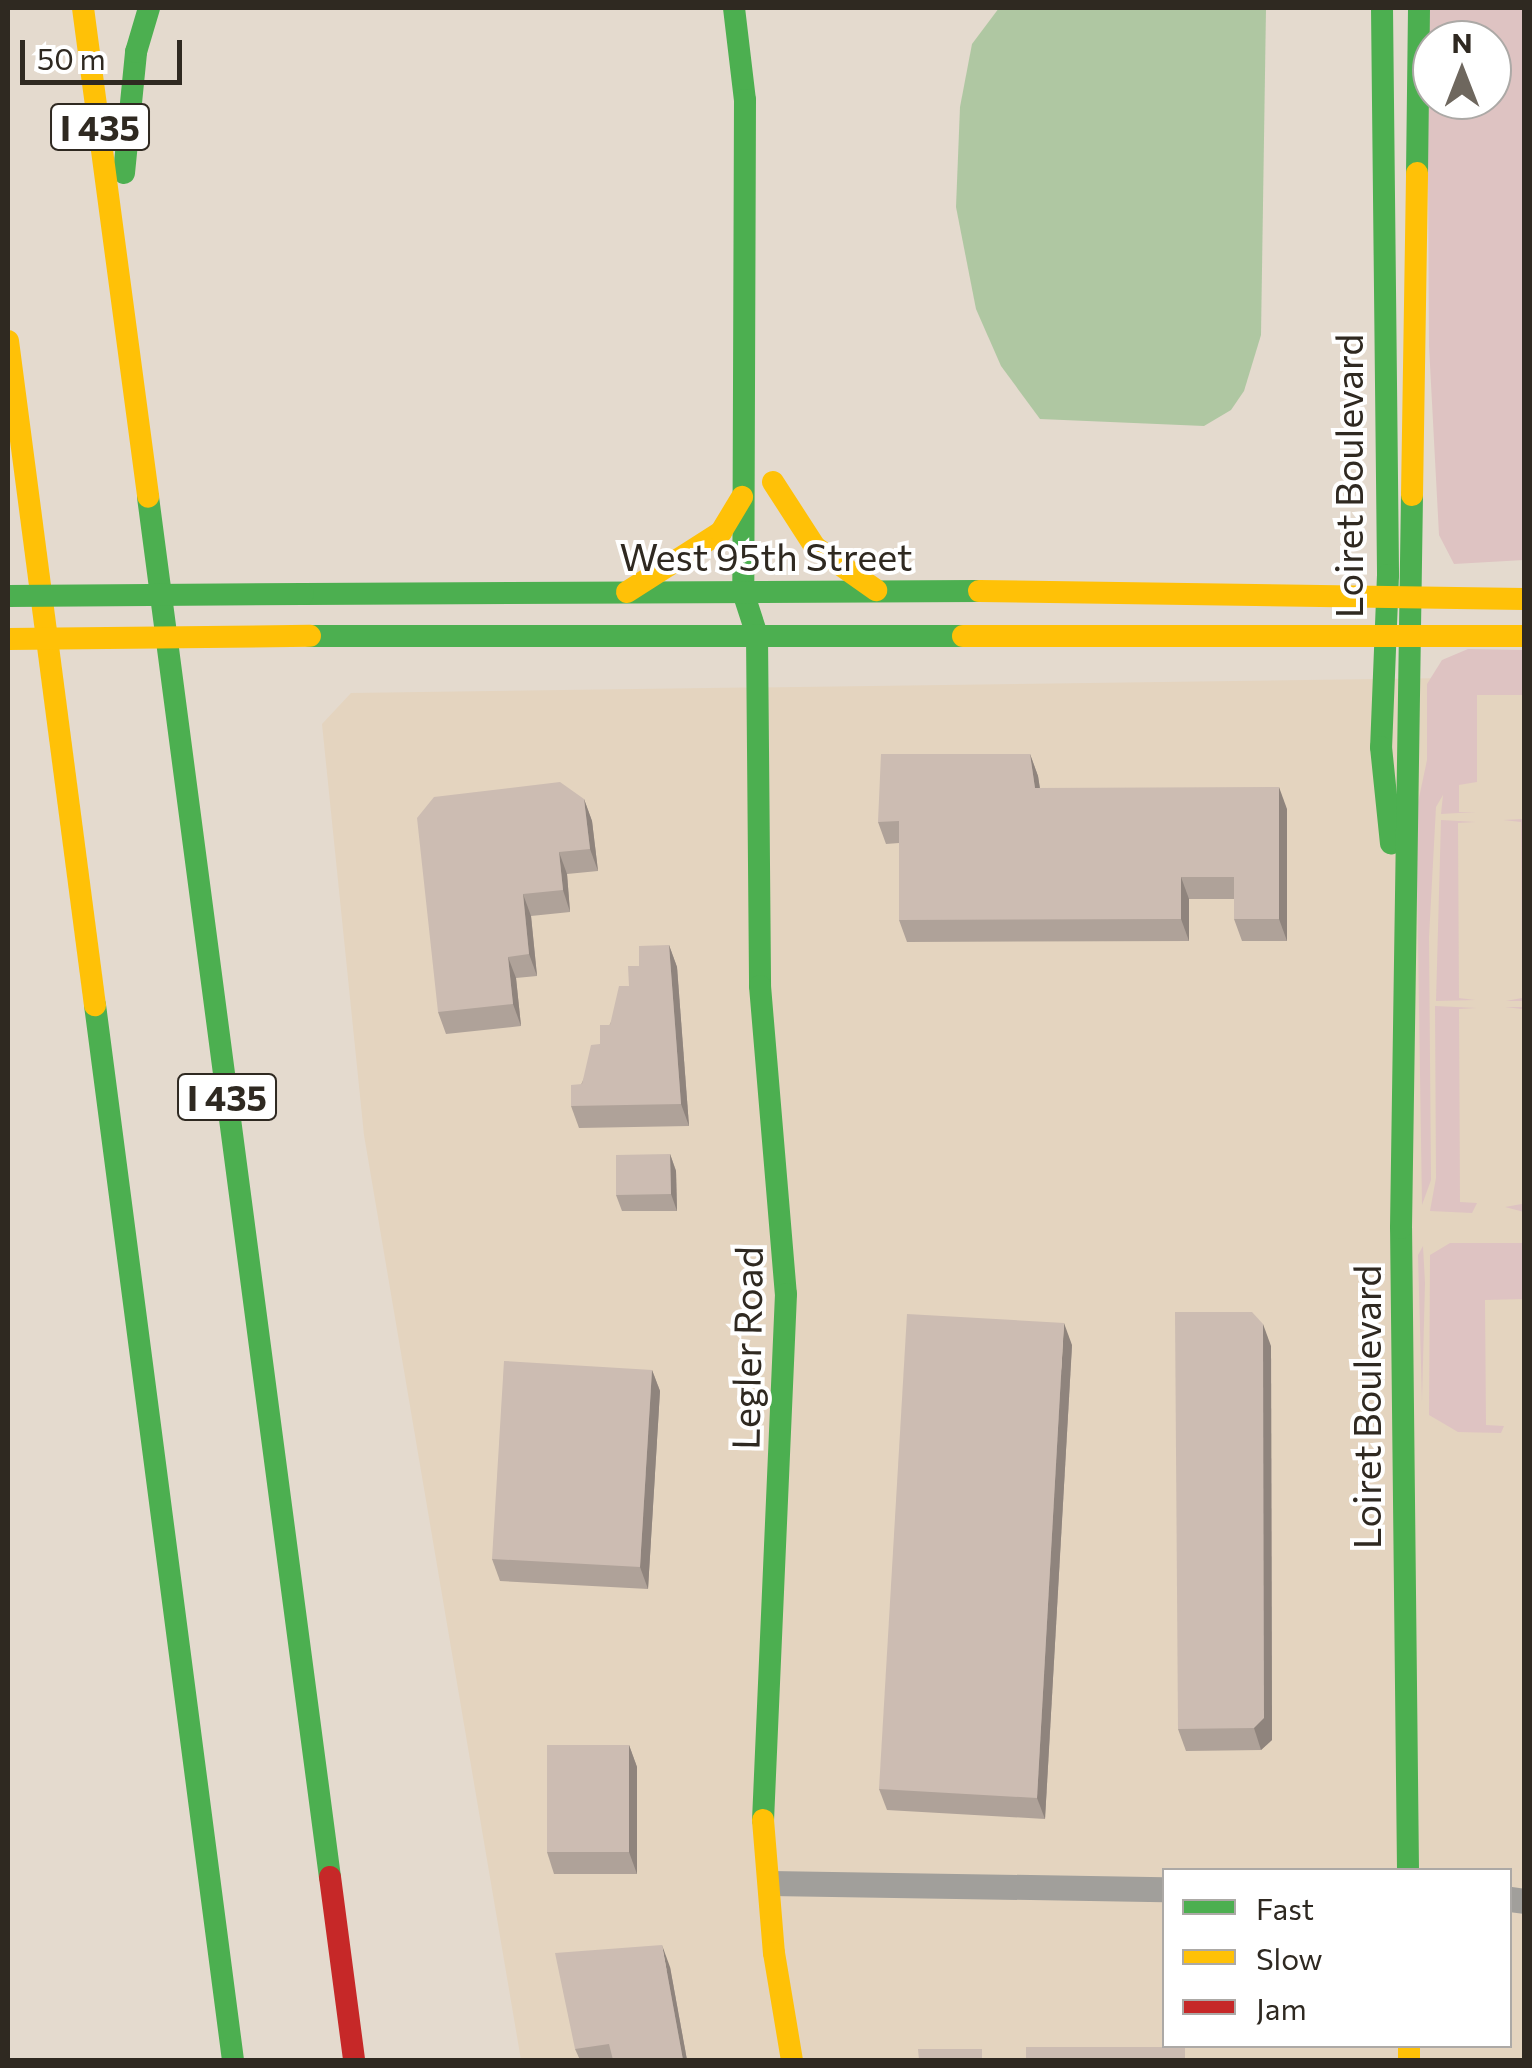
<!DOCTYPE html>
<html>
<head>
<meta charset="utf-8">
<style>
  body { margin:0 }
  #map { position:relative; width:1532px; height:2068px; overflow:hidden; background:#e4dace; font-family:Commissioner,sans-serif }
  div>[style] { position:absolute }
  .built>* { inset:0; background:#e4d4bf }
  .green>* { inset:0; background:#dec3c2 }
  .water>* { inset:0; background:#afc7a2 }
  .street>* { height:25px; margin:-12.5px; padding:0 12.5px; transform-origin:12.5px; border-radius:12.5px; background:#a19f9b }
  .fast>* { height:22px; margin:-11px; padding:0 11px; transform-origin:11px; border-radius:11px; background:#4caf50 }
  .slow>* { height:22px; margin:-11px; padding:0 11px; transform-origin:11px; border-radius:11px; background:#ffc107 }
  .jam>* { height:22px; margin:-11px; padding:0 11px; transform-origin:11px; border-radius:11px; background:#c62828 }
  .fast-bridge>* { height:22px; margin:-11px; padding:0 11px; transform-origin:11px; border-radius:11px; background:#4caf50 }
  .slow-bridge>* { height:22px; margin:-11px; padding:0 11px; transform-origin:11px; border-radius:11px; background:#ffc107 }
  .wall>* { inset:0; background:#afa299 }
  .shaded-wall>* { inset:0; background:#8f847d }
  .building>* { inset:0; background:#ccbcb2 }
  span { translate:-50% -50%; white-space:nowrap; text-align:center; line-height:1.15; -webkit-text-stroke:8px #fff; paint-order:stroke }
  .shield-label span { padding:2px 8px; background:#fff; border:2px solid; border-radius:8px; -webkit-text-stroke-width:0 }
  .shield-label { font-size:35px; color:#2f2921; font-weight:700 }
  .street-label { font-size:38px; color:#2f2921 }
  .frame { position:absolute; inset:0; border:10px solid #2f2921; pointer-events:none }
  .legend { position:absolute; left:1162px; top:1868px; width:350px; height:180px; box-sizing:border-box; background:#fff; border:2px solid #aca9a6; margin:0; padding:12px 18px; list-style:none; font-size:30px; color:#2f2921 }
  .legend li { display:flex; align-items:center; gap:20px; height:50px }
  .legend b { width:50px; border:2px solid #aca9a6 }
  .north { position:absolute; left:1412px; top:20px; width:100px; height:100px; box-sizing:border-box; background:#fff; border:2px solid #aca9a6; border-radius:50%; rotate:0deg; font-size:28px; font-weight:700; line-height:40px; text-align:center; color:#2f2921 }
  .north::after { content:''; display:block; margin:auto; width:35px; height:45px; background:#6e675e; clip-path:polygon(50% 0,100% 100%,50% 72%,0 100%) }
  .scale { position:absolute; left:20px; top:40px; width:162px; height:45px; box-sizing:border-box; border:5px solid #2f2921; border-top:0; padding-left:12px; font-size:30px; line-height:35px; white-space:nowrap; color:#2f2921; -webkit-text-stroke:8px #fff; paint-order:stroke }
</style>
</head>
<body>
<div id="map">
  <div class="built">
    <div style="clip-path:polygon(evenodd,1524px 677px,1524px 2060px,521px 2060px,364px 1135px,322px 724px,351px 693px,1524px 677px,1164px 1870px,1510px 1870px,1510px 2046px,1164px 2046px,1164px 1870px)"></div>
  </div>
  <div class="green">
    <div style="clip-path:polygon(evenodd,1427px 8px,1524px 8px,1524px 560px,1454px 564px,1439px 535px,1429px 346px,1427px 8px,1432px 40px,1492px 40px,1492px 100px,1432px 100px,1432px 40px)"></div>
    <div style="clip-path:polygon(1468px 649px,1524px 650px,1524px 695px,1477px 695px,1477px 782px,1459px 785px,1459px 812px,1476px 812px,1441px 814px,1443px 795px,1436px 807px,1429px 937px,1431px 1180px,1422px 1205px,1416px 812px,1427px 760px,1427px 684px,1442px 660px)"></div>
    <div style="clip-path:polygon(1524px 819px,1524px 1001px,1506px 1001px,1522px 998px,1521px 822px,1503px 820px)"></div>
    <div style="clip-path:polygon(1441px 820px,1476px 822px,1458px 823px,1459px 998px,1475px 1000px,1436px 1001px)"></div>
    <div style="clip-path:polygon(1435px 1006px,1477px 1008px,1459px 1009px,1460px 1202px,1477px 1203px,1472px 1213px,1430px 1211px,1436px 1178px)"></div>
    <div style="clip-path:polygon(1505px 1007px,1524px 1007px,1524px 1212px,1505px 1207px,1522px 1204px,1522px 1009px)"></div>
    <div style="clip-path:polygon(1450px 1243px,1524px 1243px,1524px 1299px,1485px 1300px,1486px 1425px,1504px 1426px,1501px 1433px,1458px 1432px,1429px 1415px,1430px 1255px)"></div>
    <div style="clip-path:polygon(1423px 1246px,1425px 1283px,1422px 1401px,1418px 1255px)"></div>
  </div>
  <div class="water">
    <div style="clip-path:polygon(999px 8px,1266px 8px,1261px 335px,1244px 391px,1231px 410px,1204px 426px,1040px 419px,1001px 366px,976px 309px,956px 207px,960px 107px,972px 44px)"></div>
  </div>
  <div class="street">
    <div style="left:770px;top:1883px;width:394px;rotate:0.9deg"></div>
    <div style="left:1510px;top:1899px;width:14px;rotate:8deg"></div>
  </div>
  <div class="fast">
    <div style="left:734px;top:8px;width:93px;rotate:83.2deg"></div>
    <div style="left:745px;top:100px;width:492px;rotate:90.2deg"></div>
    <div style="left:1382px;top:8px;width:567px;rotate:89.39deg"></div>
    <div style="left:1388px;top:575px;width:172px;rotate:92.3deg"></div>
    <div style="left:1381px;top:747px;width:97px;rotate:84.1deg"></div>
    <div style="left:124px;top:173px;width:122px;rotate:-84.3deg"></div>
    <div style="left:136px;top:52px;width:46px;rotate:-73.5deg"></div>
    <div style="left:1417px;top:173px;width:165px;rotate:-89.3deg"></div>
    <div style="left:148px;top:497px;width:1392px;rotate:82.49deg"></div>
    <div style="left:743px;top:592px;width:45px;rotate:72deg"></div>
    <div style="left:757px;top:635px;width:351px;rotate:89.5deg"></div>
    <div style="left:760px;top:986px;width:309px;rotate:85.2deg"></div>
    <div style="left:786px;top:1294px;width:527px;rotate:92.5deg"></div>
    <div style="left:303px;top:594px;width:676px;rotate:-0.25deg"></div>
    <div style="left:310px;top:636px;width:653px"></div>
    <div style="left:95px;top:1005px;width:1064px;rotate:82.55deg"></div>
    <div style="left:1408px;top:1870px;width:642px;rotate:-90.62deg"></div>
    <div style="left:1401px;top:1228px;width:733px;rotate:-89.14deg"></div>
  </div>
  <div class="slow">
    <div style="left:83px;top:8px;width:493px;rotate:82.4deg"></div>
    <div style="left:8px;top:341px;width:670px;rotate:82.54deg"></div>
    <div style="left:773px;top:482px;width:77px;rotate:57.1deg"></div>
    <div style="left:815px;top:547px;width:75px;rotate:35.2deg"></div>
    <div style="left:1412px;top:495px;width:322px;rotate:-89.1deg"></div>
    <div style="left:979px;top:591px;width:545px;rotate:0.84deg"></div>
    <div style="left:627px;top:592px;width:112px;rotate:-32.6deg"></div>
    <div style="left:721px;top:532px;width:41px;rotate:-59deg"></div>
    <div style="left:963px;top:636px;width:561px"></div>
    <div style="left:763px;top:1820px;width:133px;rotate:85.3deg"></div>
    <div style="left:774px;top:1953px;width:109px;rotate:80.5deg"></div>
    <div style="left:1409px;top:2046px;width:14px;rotate:90deg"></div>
  </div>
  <div class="jam">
    <div style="left:330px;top:1877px;width:185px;rotate:82.5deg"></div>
  </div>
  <div class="fast-bridge">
    <div style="left:8px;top:596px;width:295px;rotate:-0.4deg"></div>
  </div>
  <div class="slow-bridge">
    <div style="left:8px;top:639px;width:302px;rotate:-0.6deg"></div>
  </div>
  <div class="wall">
    <div style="clip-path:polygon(1030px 754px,1038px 776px,1040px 788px,1287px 809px,1287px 941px,1242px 941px,1234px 919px,1234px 899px,1189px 899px,1189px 941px,907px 942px,899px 920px,899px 843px,886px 844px,878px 822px)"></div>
    <div style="clip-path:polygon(584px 799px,592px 821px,598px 871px,567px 874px,570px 912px,531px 916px,537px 976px,516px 978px,521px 1026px,446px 1034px,438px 1012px)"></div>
    <div style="clip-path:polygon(669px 945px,677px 967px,689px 1126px,579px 1128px,571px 1106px,600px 1044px,639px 966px)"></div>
    <div style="clip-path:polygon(670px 1154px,676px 1171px,677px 1211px,622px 1211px,616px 1195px)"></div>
    <div style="clip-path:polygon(1072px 1345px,1045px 1819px,887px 1810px,879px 1789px)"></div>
    <div style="clip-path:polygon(1271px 1346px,1272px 1740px,1261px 1750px,1186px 1751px,1178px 1729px)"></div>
    <div style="clip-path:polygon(652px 1370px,660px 1391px,648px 1589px,500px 1581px,492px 1559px)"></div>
    <div style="clip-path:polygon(629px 1745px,637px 1767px,637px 1874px,554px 1874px,547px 1852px)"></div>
    <div style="clip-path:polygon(670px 1967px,687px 2060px,580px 2060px,575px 2049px)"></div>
  </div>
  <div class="shaded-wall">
    <div style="clip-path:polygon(1030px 754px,1038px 776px,1043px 810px,1035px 788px)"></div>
    <div style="clip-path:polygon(1279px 787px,1287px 809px,1287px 941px,1279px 919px)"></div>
    <div style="clip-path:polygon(584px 799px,592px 821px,598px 871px,590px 849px)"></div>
    <div style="clip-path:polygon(559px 852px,567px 874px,570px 912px,563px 890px)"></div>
    <div style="clip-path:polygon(1181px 877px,1189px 899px,1189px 941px,1181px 919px)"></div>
    <div style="clip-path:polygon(523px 894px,531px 916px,537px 976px,529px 954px)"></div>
    <div style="clip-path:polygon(669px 945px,677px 967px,689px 1126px,681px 1104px)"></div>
    <div style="clip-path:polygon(508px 957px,516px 978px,521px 1026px,513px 1004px)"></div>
    <div style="clip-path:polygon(670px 1154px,676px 1171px,677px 1211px,671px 1194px)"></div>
    <div style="clip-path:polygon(1064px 1323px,1072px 1345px,1045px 1819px,1037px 1798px)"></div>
    <div style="clip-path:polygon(1263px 1324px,1271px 1346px,1272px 1740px,1261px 1750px,1254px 1728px)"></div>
    <div style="clip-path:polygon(652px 1370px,660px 1391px,648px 1589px,640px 1567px)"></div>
    <div style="clip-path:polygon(629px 1745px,637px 1767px,637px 1874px,629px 1852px)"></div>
    <div style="clip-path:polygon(662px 1945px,670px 1967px,687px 2060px,683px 2060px)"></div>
  </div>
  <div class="building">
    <div style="clip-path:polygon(881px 754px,1030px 754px,1035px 788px,1279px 787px,1279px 919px,1234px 919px,1234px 877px,1181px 877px,1181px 919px,899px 920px,899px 821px,878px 822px)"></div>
    <div style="clip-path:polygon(560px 782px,584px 799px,590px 849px,559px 852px,563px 890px,523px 894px,529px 954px,508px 957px,513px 1004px,438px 1012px,417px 818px,434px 797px)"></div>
    <div style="clip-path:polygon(669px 945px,681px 1104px,571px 1106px,571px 1085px,582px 1084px,591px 1045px,600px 1044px,600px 1025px,610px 1025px,619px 986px,629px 986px,628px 966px,639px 966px,639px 946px)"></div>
    <div style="clip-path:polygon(670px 1154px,671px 1194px,616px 1195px,616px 1155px)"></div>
    <div style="clip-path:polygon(1175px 1312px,1252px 1312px,1263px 1324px,1264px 1718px,1254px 1728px,1178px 1729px)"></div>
    <div style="clip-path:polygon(907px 1314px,1064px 1323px,1037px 1798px,879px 1789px)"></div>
    <div style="clip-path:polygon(504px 1361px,652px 1370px,640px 1567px,492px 1559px)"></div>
    <div style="clip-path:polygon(547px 1745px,629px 1745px,629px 1852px,547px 1852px)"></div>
    <div style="clip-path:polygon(662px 1945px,683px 2060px,613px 2060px,609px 2044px,575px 2049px,555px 1953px)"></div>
    <div style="clip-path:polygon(1026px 2047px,1185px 2047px,1185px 2060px,1026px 2060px)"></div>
    <div style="clip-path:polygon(918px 2049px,982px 2049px,982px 2060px,919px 2060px)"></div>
  </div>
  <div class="shield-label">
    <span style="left:100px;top:127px">I 435</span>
    <span style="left:227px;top:1097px">I 435</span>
  </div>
  <div class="street-label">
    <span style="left:1348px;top:476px;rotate:-90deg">Loiret Boulevard</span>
    <span style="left:766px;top:556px">West 95th Street</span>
    <span style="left:746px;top:1348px;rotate:-89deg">Legler Road</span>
    <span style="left:1366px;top:1407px;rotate:-90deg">Loiret Boulevard</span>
  </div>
  <div class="frame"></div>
  <ul class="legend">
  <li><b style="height:12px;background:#4caf50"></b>Fast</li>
  <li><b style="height:12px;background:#ffc107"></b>Slow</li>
  <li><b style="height:12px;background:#c62828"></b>Jam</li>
  </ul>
  <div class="north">N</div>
  <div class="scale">50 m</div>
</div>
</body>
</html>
